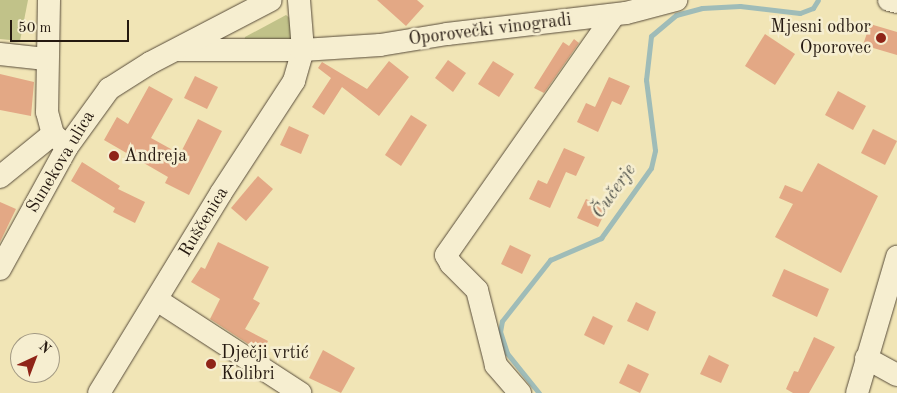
<!DOCTYPE html>
<html>
<head>
<meta charset="utf-8">
<style>
  body { margin:0 }
  #map { position:relative; width:897px; height:393px; overflow:hidden; background:#f1e5b6; font-family:"Old Standard TT",serif }
  div>[style] { position:absolute }
  .green>* { inset:0; background:#c1c289 }
  .stream>* { height:5px; margin:-2.5px; padding:0 2.5px; transform-origin:2.5px; border-radius:2.5px; background:#9fbcb8 }
  .building>* { inset:0; background:#e3a885 }
  .roads { filter:drop-shadow(0 0 1px #584c3a) drop-shadow(0 0 1px #584c3a) }
  .minor>* { height:22px; margin:-11px; padding:0 11px; transform-origin:11px; border-radius:11px; background:#f6eed0 }
  .dots>* { width:14px; height:14px; translate:-50% -50%; box-sizing:border-box; border:2px solid #f6eed0; border-radius:50% }
  span { translate:-50% -50%; white-space:nowrap; text-align:center; line-height:1.15; -webkit-text-stroke:5px #f6eed0; paint-order:stroke }
  .poi-label { font-size:18px; color:#251910 }
  .right { translate:-100% -50%; text-align:right }
  .left { translate:0 -50%; text-align:left }
  .street-label { font-size:18px; color:#251910 }
  .water-label { font-size:19px; color:#50524b; font-style:italic }
  .north { position:absolute; left:10px; top:333px; width:50px; height:50px; box-sizing:border-box; background:#f6eed0; border:1px solid #a29983; border-radius:50%; rotate:43deg; font-size:14px; font-weight:700; line-height:20px; text-align:center; color:#251910 }
  .north::after { content:''; display:block; margin:auto; width:18px; height:22px; background:#8f2418; clip-path:polygon(50% 0,100% 100%,50% 72%,0 100%) }
  .scale { position:absolute; left:10px; top:20px; width:119px; height:22px; box-sizing:border-box; border:2px solid #251910; border-top:0; padding-left:6px; font-size:15px; line-height:18px; white-space:nowrap; color:#251910; -webkit-text-stroke:4px #f6eed0; paint-order:stroke }
</style>
</head>
<body>
<div id="map">
  <div class="green">
    <div style="clip-path:polygon(0 0,28px 0,20px 41px,0 39px)"></div>
    <div style="clip-path:polygon(286px 15px,292px 20px,294px 36px,288px 42px,244px 43px,245px 37px)"></div>
  </div>
  <div class="stream">
    <div style="left:539px;top:393px;width:51px;rotate:-128.7deg"></div>
    <div style="left:507px;top:353px;width:22px;rotate:-108deg"></div>
    <div style="left:500px;top:332px;width:11px;rotate:-80deg"></div>
    <div style="left:502px;top:321px;width:78px;rotate:-51.8deg"></div>
    <div style="left:550px;top:260px;width:56px;rotate:-23.3deg"></div>
    <div style="left:601px;top:238px;width:86px;rotate:-54.5deg"></div>
    <div style="left:651px;top:168px;width:18px;rotate:-77deg"></div>
    <div style="left:655px;top:150px;width:71px;rotate:-97.3deg"></div>
    <div style="left:646px;top:80px;width:44px;rotate:-83.5deg"></div>
    <div style="left:651px;top:36px;width:33px;rotate:-40deg"></div>
    <div style="left:676px;top:15px;width:27px;rotate:-15deg"></div>
    <div style="left:702px;top:8px;width:38px;rotate:-3deg"></div>
    <div style="left:740px;top:6px;width:60px;rotate:6.7deg"></div>
    <div style="left:800px;top:13px;width:14px;rotate:-21deg"></div>
    <div style="left:813px;top:8px;width:9px;rotate:-58deg"></div>
  </div>
  <div class="building">
    <div style="clip-path:polygon(377px 0,417px 0,424px 6px,406px 26px)"></div>
    <div style="clip-path:polygon(870px 24px,897px 32px,897px 55px,863px 45px)"></div>
    <div style="clip-path:polygon(765px 34px,795px 54px,775px 85px,745px 66px)"></div>
    <div style="clip-path:polygon(574px 39px,579px 43px,544px 93px,534px 88px,563px 42px,569px 46px)"></div>
    <div style="clip-path:polygon(448px 60px,466px 73px,453px 92px,435px 78px)"></div>
    <div style="clip-path:polygon(389px 61px,409px 77px,379px 116px,342px 87px,324px 115px,312px 107px,331px 78px,318px 68px,322px 62px,367px 89px)"></div>
    <div style="clip-path:polygon(493px 61px,514px 74px,499px 97px,478px 84px)"></div>
    <div style="clip-path:polygon(0 74px,34px 82px,31px 116px,0 110px)"></div>
    <div style="clip-path:polygon(195px 76px,218px 87px,207px 109px,184px 98px)"></div>
    <div style="clip-path:polygon(609px 77px,630px 86px,621px 105px,612px 101px,598px 132px,577px 122px,586px 103px,595px 107px)"></div>
    <div style="clip-path:polygon(149px 86px,173px 99px,151px 138px,180px 154px,198px 119px,222px 131px,189px 195px,165px 183px,168px 177px,104px 140px,117px 117px,128px 124px)"></div>
    <div style="clip-path:polygon(838px 91px,866px 106px,853px 130px,825px 115px)"></div>
    <div style="clip-path:polygon(411px 115px,427px 125px,401px 166px,385px 155px)"></div>
    <div style="clip-path:polygon(289px 126px,309px 135px,301px 154px,280px 145px)"></div>
    <div style="clip-path:polygon(873px 129px,897px 141px,885px 165px,861px 153px)"></div>
    <div style="clip-path:polygon(564px 148px,585px 157px,576px 176px,566px 172px,550px 208px,529px 199px,538px 180px,547px 184px)"></div>
    <div style="clip-path:polygon(82px 162px,120px 186px,118px 189px,145px 202px,135px 223px,113px 212px,115px 208px,71px 181px)"></div>
    <div style="clip-path:polygon(818px 163px,878px 196px,841px 273px,775px 237px,793px 204px,779px 198px,785px 185px,802px 192px)"></div>
    <div style="clip-path:polygon(258px 176px,273px 189px,246px 221px,231px 208px)"></div>
    <div style="clip-path:polygon(586px 199px,607px 208px,598px 227px,577px 218px)"></div>
    <div style="clip-path:polygon(0 202px,16px 209px,0 242px)"></div>
    <div style="clip-path:polygon(218px 242px,269px 267px,253px 299px,260px 303px,245px 329px,268px 341px,262px 353px,210px 319px,220px 299px,191px 282px,201px 267px,205px 269px)"></div>
    <div style="clip-path:polygon(510px 245px,531px 255px,522px 274px,501px 264px)"></div>
    <div style="clip-path:polygon(784px 269px,829px 289px,817px 317px,772px 296px)"></div>
    <div style="clip-path:polygon(636px 302px,656px 312px,648px 331px,627px 321px)"></div>
    <div style="clip-path:polygon(593px 316px,613px 326px,604px 345px,584px 335px)"></div>
    <div style="clip-path:polygon(814px 337px,835px 347px,809px 393px,793px 393px,786px 389px,794px 371px,798px 372px)"></div>
    <div style="clip-path:polygon(323px 350px,355px 368px,341px 393px,309px 378px)"></div>
    <div style="clip-path:polygon(709px 355px,729px 365px,721px 383px,700px 374px)"></div>
    <div style="clip-path:polygon(628px 364px,649px 374px,640px 393px,619px 383px)"></div>
  </div>
  <div class="roads">
    <div class="minor">
      <div style="left:49px;top:0;width:112px;rotate:91deg"></div>
      <div style="left:47px;top:112px;width:23px;rotate:75deg"></div>
      <div style="left:53px;top:134px;width:19px;rotate:43deg"></div>
      <div style="left:889px;top:0;width:8px;rotate:14deg"></div>
      <div style="left:178px;top:50px;width:125px"></div>
      <div style="left:303px;top:50px;width:77px;rotate:-3.7deg"></div>
      <div style="left:380px;top:45px;width:68px;rotate:-9.3deg"></div>
      <div style="left:447px;top:34px;width:180px;rotate:-6.7deg"></div>
      <div style="left:626px;top:13px;width:52px;rotate:-14.6deg"></div>
      <div style="left:0;top:54px;width:46px;rotate:6.2deg"></div>
      <div style="left:0;top:177px;width:68px;rotate:-39.1deg"></div>
      <div style="left:0;top:269px;width:139px;rotate:-61.2deg"></div>
      <div style="left:67px;top:147px;width:72px;rotate:-54.1deg"></div>
      <div style="left:109px;top:89px;width:49px;rotate:-32.4deg"></div>
      <div style="left:150px;top:63px;width:136px;rotate:-27.5deg"></div>
      <div style="left:157px;top:300px;width:171px;rotate:33deg"></div>
      <div style="left:866px;top:358px;width:35px;rotate:29deg"></div>
      <div style="left:99px;top:393px;width:234px;rotate:-58.6deg"></div>
      <div style="left:221px;top:193px;width:134px;rotate:-56.9deg"></div>
      <div style="left:294px;top:81px;width:32px;rotate:-74deg"></div>
      <div style="left:303px;top:50px;width:50px;rotate:-94.6deg"></div>
      <div style="left:520px;top:393px;width:37px;rotate:-131deg"></div>
      <div style="left:496px;top:365px;width:77px;rotate:-104.2deg"></div>
      <div style="left:477px;top:290px;width:37px;rotate:-135deg"></div>
      <div style="left:451px;top:264px;width:10px;rotate:-119deg"></div>
      <div style="left:446px;top:255px;width:293px;rotate:-55deg"></div>
      <div style="left:857px;top:393px;width:142px;rotate:-73.6deg"></div>
    </div>
  </div>
  <div class="dots">
    <div style="left:881px;top:38px;background:#8f2418"></div>
    <div style="left:114px;top:156px;background:#8f2418"></div>
    <div style="left:211px;top:364px;background:#8f2418"></div>
  </div>
  <div class="poi-label">
    <span class="right" style="left:871px;top:38px">Mjesni odbor<br>Oporovec</span>
    <span class="left" style="left:124px;top:156px">Andreja</span>
    <span class="left" style="left:221px;top:364px">Dječji vrtić<br>Kolibri</span>
  </div>
  <div class="street-label">
    <span style="left:490px;top:30px;rotate:-7deg">Oporovečki vinogradi</span>
    <span style="left:61px;top:162px;rotate:-59deg">Sunekova ulica</span>
    <span style="left:204px;top:222px;rotate:-59deg">Ruščenica</span>
  </div>
  <div class="water-label">
    <span style="left:615px;top:192px;rotate:-55deg">Čučerje</span>
  </div>
  <div class="north">N</div>
  <div class="scale">50 m</div>
</div>
</body>
</html>
